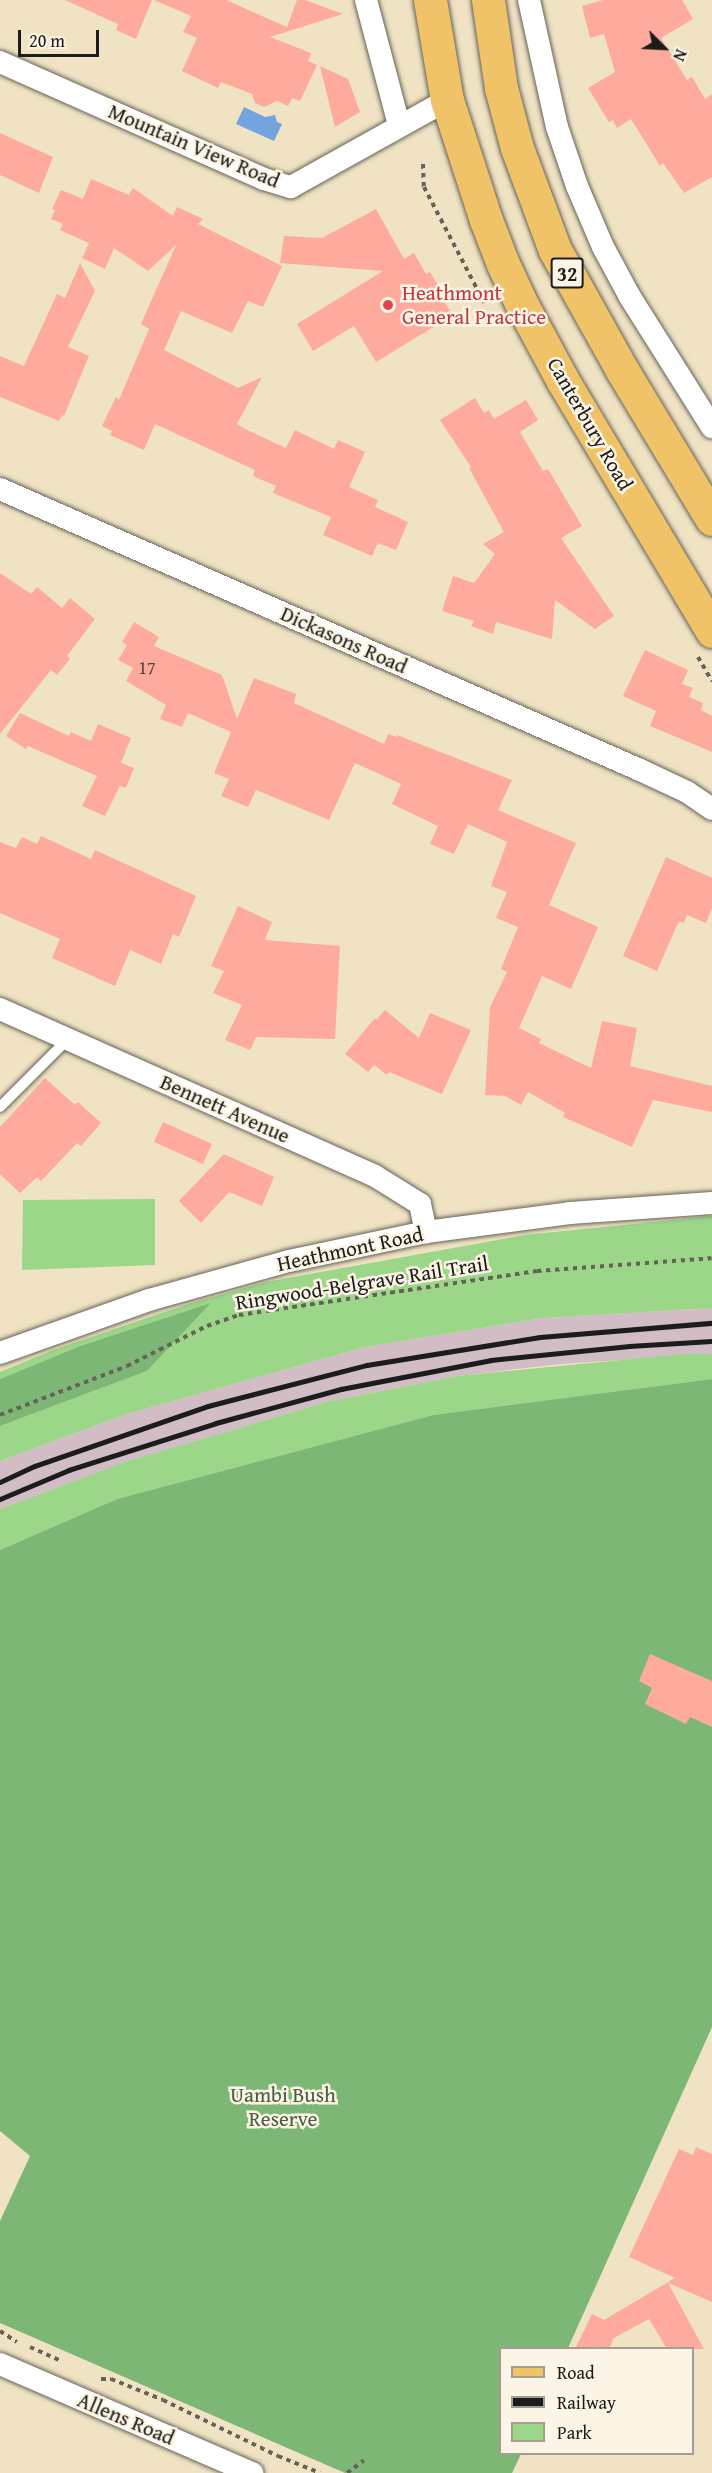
<!DOCTYPE html>
<html>
<head>
<meta charset="utf-8">
<style>
  body { margin:0 }
  #map { position:relative; width:712px; height:2473px; overflow:hidden; background:#f0e3c4; font-family:"Gentium Book Plus",serif }
  div>[style] { position:absolute }
  .industrial>* { inset:0; background:#d2bdc7 }
  .green>* { inset:0; background:#9cd689 }
  .forest>* { inset:0; background:#7db775 }
  .water>* { inset:0; background:#73a4de }
  .building>* { inset:0; background:#feab9e }
  .path>* { height:4px; margin-top:-2px; transform-origin:0; background:repeating-linear-gradient(90deg,#666257 0 4.5px,transparent 0 9px) }
  .roads { filter:drop-shadow(0 0 2px #666257) drop-shadow(0 0 2px #666257) }
  .lane>* { height:10px; margin:-5px; padding:0 5px; transform-origin:5px; border-radius:5px; background:#fff }
  .street>* { height:22px; margin:-11px; padding:0 11px; transform-origin:11px; border-radius:11px; background:#fff }
  .primary>* { height:33px; margin:-16.5px; padding:0 16.5px; transform-origin:16.5px; border-radius:16.5px; background:#f1c369 }
  .rail>* { height:4.5px; margin:-2.25px; padding:0 2.25px; transform-origin:2.25px; border-radius:2.25px; background:#1c1c1c }
  .dots>* { width:16px; height:16px; translate:-50% -50%; box-sizing:border-box; border:3px solid #fcf5e5; border-radius:50% }
  span { translate:-50% -50%; white-space:nowrap; text-align:center; line-height:1.15; -webkit-text-stroke:5px #fcf5e5; paint-order:stroke }
  .number-label { font-size:18px; color:#54403c }
  .number-label span { -webkit-text-stroke-width:0 }
  .shield-label span { padding:2px 4px; background:#fcf5e5; border:2px solid; border-radius:4px; -webkit-text-stroke-width:0 }
  .shield-label { font-size:20px; color:#1c1c1c; font-weight:700 }
  .street-label { font-size:21px; color:#1c1c1c }
  .health-label { font-size:21px; color:#be3a42 }
  .left { translate:0 -50%; text-align:left }
  .park-label { font-size:21px; color:#495d42 }
  .legend { position:absolute; left:499px; top:2347px; width:195px; height:108px; box-sizing:border-box; background:#fcf5e5; border:2px solid #a29e95; margin:0; padding:8px 10px; list-style:none; font-size:18px; color:#1c1c1c }
  .legend li { display:flex; align-items:center; gap:12px; height:30px }
  .legend b { width:30px; border:2px solid #a29e95 }
  .north { position:absolute; left:634px; top:18px; width:60px; height:60px; -webkit-text-stroke:4px #fcf5e5; paint-order:stroke; rotate:114deg; font-size:16px; font-weight:700; line-height:24px; text-align:center; color:#1c1c1c }
  .north::after { content:''; display:block; margin:auto; width:21px; height:27px; background:#1c1c1c; clip-path:polygon(50% 0,100% 100%,50% 72%,0 100%) }
  .scale { position:absolute; left:18px; top:30px; width:81px; height:27px; box-sizing:border-box; border:3px solid #1c1c1c; border-top:0; padding-left:8px; font-size:18px; line-height:21px; white-space:nowrap; color:#1c1c1c; -webkit-text-stroke:4px #fcf5e5; paint-order:stroke }
</style>
</head>
<body>
<div id="map">
  <div class="industrial">
    <div style="clip-path:polygon(712px 1308px,712px 1354px,561px 1364px,457px 1376px,326px 1402px,126px 1462px,0 1509px,0 1461px,127px 1414px,365px 1347px,543px 1318px)"></div>
  </div>
  <div class="green">
    <div style="clip-path:polygon(155px 1199px,155px 1265px,22px 1270px,23px 1200px)"></div>
    <div style="clip-path:polygon(712px 1216px,712px 1308px,543px 1318px,365px 1347px,127px 1414px,0 1461px,0 1426px,147px 1371px,210px 1304px,80px 1346px,0 1379px,0 1372px,53px 1350px,188px 1304px,266px 1282px,525px 1235px)"></div>
    <div style="clip-path:polygon(683px 1354px,712px 1354px,712px 1379px,433px 1415px,117px 1499px,0 1550px,0 1509px,125px 1462px,326px 1402px,457px 1376px)"></div>
  </div>
  <div class="forest">
    <div style="clip-path:polygon(211px 1303px,147px 1371px,0 1426px,0 1379px,80px 1346px)"></div>
    <div style="clip-path:polygon(712px 1379px,712px 2027px,568px 2348px,500px 2348px,500px 2454px,521px 2454px,512px 2473px,345px 2473px,0 2323px,0 2221px,30px 2156px,0 2131px,0 1550px,117px 1499px,433px 1415px)"></div>
  </div>
  <div class="water">
    <div style="clip-path:polygon(244px 107px,265px 117px,275px 115px,277px 122px,282px 124px,274px 141px,236px 124px)"></div>
  </div>
  <div class="building">
    <div style="clip-path:polygon(65px 0,152px 0,136px 39px,116px 30px,118px 24px)"></div>
    <div style="clip-path:polygon(154px 0,226px 0,287px 27px,297px 0,305px 0,343px 14px,270px 37px,311px 53px,308px 61px,317px 65px,300px 101px,292px 98px,288px 106px,277px 101px,264px 107px,255px 103px,252px 94px,221px 82px,218px 88px,182px 71px,197px 38px,183px 32px,191px 16px)"></div>
    <div style="clip-path:polygon(603px 0,682px 0,693px 19px,661px 38px,687px 80px,692px 77px,705px 99px,712px 94px,712px 177px,684px 193px,663px 163px,660px 166px,631px 119px,617px 128px,613px 120px,609px 122px,588px 88px,615px 72px,604px 34px,590px 38px,582px 6px)"></div>
    <div style="clip-path:polygon(320px 66px,348px 79px,360px 112px,335px 127px)"></div>
    <div style="clip-path:polygon(0 133px,53px 157px,39px 193px,0 175px)"></div>
    <div style="clip-path:polygon(91px 179px,129px 195px,133px 188px,173px 216px,177px 207px,203px 219px,198px 224px,282px 266px,263px 307px,248px 301px,232px 333px,181px 311px,164px 350px,238px 388px,262px 377px,237px 424px,245px 429px,286px 448px,295px 430px,334px 449px,338px 440px,365px 452px,349px 487px,378px 500px,375px 507px,408px 522px,396px 550px,378px 543px,372px 556px,323px 535px,331px 517px,273px 493px,276px 486px,253px 476px,255px 470px,155px 424px,144px 450px,110px 435px,112px 431px,102px 426px,116px 397px,119px 400px,149px 329px,141px 324px,176px 245px,148px 271px,114px 248px,105px 269px,82px 258px,89px 243px,60px 230px,63px 224px,51px 219px,55px 210px,52px 209px,61px 190px,83px 199px)"></div>
    <div style="clip-path:polygon(376px 209px,404px 259px,414px 253px,426px 274px,430px 272px,442px 292px,439px 294px,453px 315px,376px 362px,354px 326px,313px 351px,297px 324px,383px 271px,280px 263px,284px 236px,322px 238px)"></div>
    <div style="clip-path:polygon(80px 263px,95px 291px,68px 347px,89px 356px,64px 416px,62px 415px,59px 421px,0 397px,0 356px,24px 366px,57px 294px,65px 298px)"></div>
    <div style="clip-path:polygon(475px 398px,484px 413px,489px 410px,494px 419px,526px 400px,538px 420px,520px 432px,543px 471px,548px 469px,582px 526px,561px 538px,614px 616px,595px 629px,555px 600px,552px 639px,496px 622px,493px 634px,471px 626px,474px 621px,442px 611px,453px 576px,474px 583px,495px 554px,483px 544px,504px 532px,469px 468px,471px 467px,440px 420px)"></div>
    <div style="clip-path:polygon(0 573px,31px 594px,37px 587px,62px 608px,70px 598px,95px 619px,67px 656px,70px 659px,57px 675px,51px 670px,0 734px)"></div>
    <div style="clip-path:polygon(134px 622px,159px 637px,154px 646px,222px 675px,237px 719px,254px 678px,296px 694px,294px 703px,384px 744px,388px 734px,396px 737px,397px 735px,512px 780px,498px 810px,576px 843px,549px 905px,598px 927px,571px 989px,542px 976px,519px 1028px,541px 1039px,539px 1043px,591px 1068px,602px 1021px,637px 1028px,630px 1066px,712px 1086px,712px 1112px,653px 1100px,632px 1147px,563px 1117px,565px 1113px,528px 1092px,521px 1105px,505px 1096px,485px 1095px,490px 1007px,507px 972px,501px 969px,518px 927px,496px 918px,507px 892px,491px 886px,507px 842px,468px 824px,454px 854px,430px 844px,438px 826px,392px 804px,401px 784px,355px 763px,329px 820px,256px 790px,248px 807px,221px 796px,229px 779px,214px 773px,231px 732px,188px 713px,182px 727px,160px 719px,166px 705px,126px 681px,133px 668px,118px 660px,127px 645px,122px 642px)"></div>
    <div style="clip-path:polygon(645px 650px,688px 670px,682px 684px,693px 688px,689px 697px,703px 703px,701px 710px,712px 716px,712px 752px,650px 726px,656px 711px,623px 696px)"></div>
    <div style="clip-path:polygon(20px 713px,69px 736px,71px 732px,91px 741px,98px 724px,131px 738px,121px 763px,134px 768px,126px 788px,120px 786px,105px 816px,82px 806px,97px 776px,28px 746px,26px 749px,6px 736px)"></div>
    <div style="clip-path:polygon(41px 836px,91px 859px,95px 850px,196px 896px,179px 937px,173px 934px,161px 964px,130px 950px,115px 986px,52px 958px,60px 939px,0 913px,0 842px,16px 848px,22px 837px,37px 844px)"></div>
    <div style="clip-path:polygon(666px 857px,712px 878px,712px 908px,706px 923px,687px 915px,684px 923px,679px 921px,657px 971px,623px 956px)"></div>
    <div style="clip-path:polygon(238px 906px,272px 922px,265px 940px,340px 946px,335px 1039px,256px 1037px,250px 1050px,225px 1040px,242px 1005px,213px 993px,224px 971px,211px 966px)"></div>
    <div style="clip-path:polygon(385px 1010px,419px 1038px,430px 1013px,471px 1030px,442px 1094px,389px 1072px,387px 1075px,374px 1065px,368px 1072px,345px 1054px,375px 1018px,376px 1020px)"></div>
    <div style="clip-path:polygon(45px 1078px,75px 1105px,78px 1102px,101px 1123px,81px 1146px,77px 1143px,41px 1181px,37px 1177px,20px 1193px,0 1174px,0 1127px)"></div>
    <div style="clip-path:polygon(163px 1122px,212px 1144px,203px 1164px,154px 1142px)"></div>
    <div style="clip-path:polygon(224px 1154px,274px 1177px,262px 1206px,229px 1192px,201px 1223px,179px 1201px)"></div>
    <div style="clip-path:polygon(650px 1654px,712px 1681px,712px 1727px,690px 1717px,686px 1724px,645px 1704px,652px 1688px,639px 1681px)"></div>
    <div style="clip-path:polygon(696px 2147px,712px 2154px,712px 2302px,668px 2283px,704px 2349px,667px 2349px,649px 2319px,614px 2338px,609px 2349px,575px 2349px,592px 2314px,604px 2320px,675px 2278px,629px 2257px,679px 2149px,693px 2155px)"></div>
  </div>
  <div class="path">
    <div style="left:423px;top:164px;width:23px;rotate:88deg"></div>
    <div style="left:424px;top:187px;width:132px;rotate:62.5deg"></div>
    <div style="left:698px;top:657px;width:28px;rotate:60deg"></div>
    <div style="left:0;top:1415px;width:136px;rotate:-21.1deg"></div>
    <div style="left:127px;top:1366px;width:89px;rotate:-26.6deg"></div>
    <div style="left:207px;top:1326px;width:34px;rotate:-19deg"></div>
    <div style="left:239px;top:1315px;width:301px;rotate:-8.4deg"></div>
    <div style="left:537px;top:1271px;width:175px;rotate:-4.2deg"></div>
    <div style="left:0;top:2331px;width:20px;rotate:33deg"></div>
    <div style="left:30px;top:2347px;width:34px;rotate:24deg"></div>
    <div style="left:101px;top:2379px;width:10px"></div>
    <div style="left:111px;top:2379px;width:56px;rotate:22deg"></div>
    <div style="left:163px;top:2400px;width:128px;rotate:26deg"></div>
    <div style="left:278px;top:2456px;width:45px;rotate:22deg"></div>
    <div style="left:347px;top:2473px;width:21px;rotate:-37deg"></div>
  </div>
  <div class="roads">
    <div class="lane">
      <div style="left:0;top:1107px;width:96px;rotate:-45deg"></div>
    </div>
    <div class="street">
      <div style="left:366px;top:0;width:129px;rotate:75.2deg"></div>
      <div style="left:529px;top:0;width:130px;rotate:77.6deg"></div>
      <div style="left:557px;top:127px;width:62px;rotate:71.3deg"></div>
      <div style="left:577px;top:186px;width:66px;rotate:66.9deg"></div>
      <div style="left:603px;top:247px;width:57px;rotate:61.6deg"></div>
      <div style="left:630px;top:297px;width:154px;rotate:57.8deg"></div>
      <div style="left:0;top:62px;width:289px;rotate:23.9deg"></div>
      <div style="left:264px;top:179px;width:28px;rotate:17deg"></div>
      <div style="left:291px;top:187px;width:179px;rotate:-29.1deg"></div>
      <div style="left:0;top:489px;width:697px;rotate:23.7deg"></div>
      <div style="left:638px;top:769px;width:54px;rotate:25.1deg"></div>
      <div style="left:687px;top:792px;width:30px;rotate:34deg"></div>
      <div style="left:0;top:1009px;width:411px;rotate:24deg"></div>
      <div style="left:375px;top:1176px;width:53px;rotate:31.9deg"></div>
      <div style="left:420px;top:1204px;width:29px;rotate:78deg"></div>
      <div style="left:0;top:1353px;width:158px;rotate:-19.6deg"></div>
      <div style="left:149px;top:1300px;width:145px;rotate:-15.6deg"></div>
      <div style="left:289px;top:1261px;width:140px;rotate:-12deg"></div>
      <div style="left:426px;top:1232px;width:145px;rotate:-7.5deg"></div>
      <div style="left:570px;top:1213px;width:142px;rotate:-4deg"></div>
      <div style="left:0;top:2364px;width:275px;rotate:23.4deg"></div>
    </div>
    <div class="primary">
      <div style="left:430px;top:0;width:101px;rotate:80.4deg"></div>
      <div style="left:447px;top:100px;width:126px;rotate:72deg"></div>
      <div style="left:486px;top:220px;width:47px;rotate:68.9deg"></div>
      <div style="left:503px;top:264px;width:43px;rotate:65.2deg"></div>
      <div style="left:521px;top:303px;width:89px;rotate:61.7deg"></div>
      <div style="left:563px;top:381px;width:291px;rotate:59.2deg"></div>
      <div style="left:488px;top:0;width:89px;rotate:81.6deg"></div>
      <div style="left:501px;top:88px;width:62px;rotate:75.1deg"></div>
      <div style="left:517px;top:148px;width:109px;rotate:69.6deg"></div>
      <div style="left:555px;top:250px;width:137px;rotate:60.8deg"></div>
      <div style="left:622px;top:370px;width:174px;rotate:58.9deg"></div>
    </div>
  </div>
  <div class="rail">
    <div style="left:0;top:1482px;width:38px;rotate:-25deg"></div>
    <div style="left:35px;top:1466px;width:183px;rotate:-19.1deg"></div>
    <div style="left:208px;top:1406px;width:164px;rotate:-14.5deg"></div>
    <div style="left:367px;top:1365px;width:175px;rotate:-9.2deg"></div>
    <div style="left:540px;top:1337px;width:173px;rotate:-4.7deg"></div>
    <div style="left:0;top:1499px;width:75px;rotate:-22.8deg"></div>
    <div style="left:69px;top:1470px;width:154px;rotate:-17.7deg"></div>
    <div style="left:216px;top:1423px;width:130px;rotate:-15.2deg"></div>
    <div style="left:341px;top:1389px;width:153px;rotate:-10.9deg"></div>
    <div style="left:491px;top:1360px;width:139px;rotate:-5.8deg"></div>
    <div style="left:629px;top:1346px;width:83px;rotate:-3.4deg"></div>
  </div>
  <div class="dots">
    <div style="left:388px;top:305px;background:#e0444e"></div>
  </div>
  <div class="number-label">
    <span style="left:147px;top:668px">17</span>
  </div>
  <div class="shield-label">
    <span style="left:567px;top:273px">32</span>
  </div>
  <div class="street-label">
    <span style="left:194px;top:146px;rotate:23deg">Mountain View Road</span>
    <span style="left:590px;top:424px;rotate:60deg">Canterbury Road</span>
    <span style="left:344px;top:640px;rotate:24deg">Dickasons Road</span>
    <span style="left:225px;top:1109px;rotate:24deg">Bennett Avenue</span>
    <span style="left:350px;top:1249px;rotate:-12deg">Heathmont Road</span>
    <span style="left:362px;top:1283px;rotate:-9deg">Ringwood-Belgrave Rail Trail</span>
    <span style="left:126px;top:2419px;rotate:23deg">Allens Road</span>
  </div>
  <div class="health-label">
    <span class="left" style="left:402px;top:305px">Heathmont<br>General Practice</span>
  </div>
  <div class="park-label">
    <span style="left:283px;top:2107px">Uambi Bush<br>Reserve</span>
  </div>
  <ul class="legend">
  <li><b style="height:8px;background:#f1c369"></b>Road</li>
  <li><b style="height:8px;background:#1c1c1c"></b>Railway</li>
  <li><b style="height:16px;background:#9cd689"></b>Park</li>
  </ul>
  <div class="north">N</div>
  <div class="scale">20 m</div>
</div>
</body>
</html>
